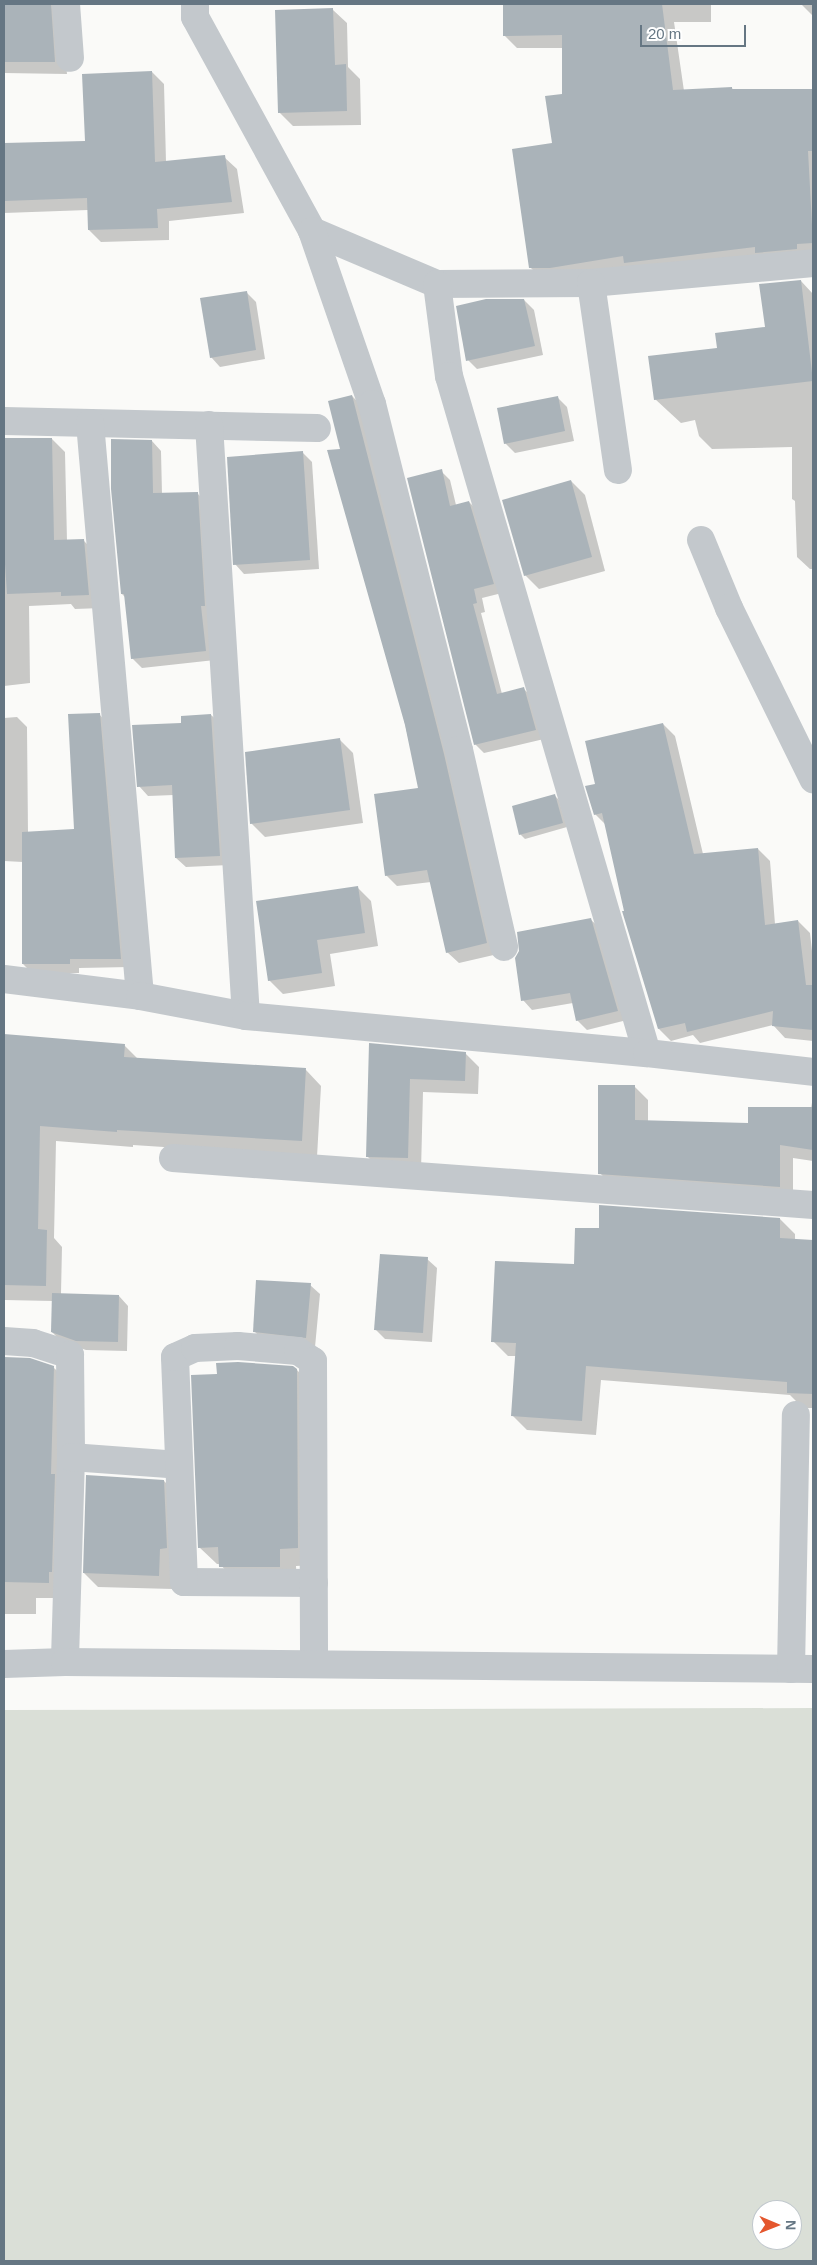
<!DOCTYPE html>
<html>
<head>
<meta charset="utf-8">
<style>
  body { margin:0 }
  #map { position:relative; width:817px; height:2265px; overflow:hidden; background:#fafaf8; font-family:Arial,sans-serif }
  div>[style] { position:absolute }
  .green>* { inset:0; background:#dadfd7 }
  .shadow>* { inset:0; background:#0003 }
  .building>* { inset:0; background:#aab3b9 }
  .minor>* { height:28px; margin:-14px; padding:0 14px; transform-origin:14px; border-radius:14px; background:#c3c8cc }
  span { translate:-50% -50%; white-space:nowrap; text-align:center; line-height:1.15; -webkit-text-stroke:5px #fff; paint-order:stroke }
  .frame { position:absolute; inset:0; border:5px solid #657683; pointer-events:none }
  .north { position:absolute; left:752px; top:2200px; width:50px; height:50px; box-sizing:border-box; background:#fff; border:1px solid #c1c8cd; border-radius:50%; rotate:91deg; font-size:14px; font-weight:700; line-height:20px; text-align:center; color:#657683 }
  .north::after { content:''; display:block; margin:auto; width:18px; height:22px; background:#e4572e; clip-path:polygon(50% 0,100% 100%,50% 72%,0 100%) }
  .scale { position:absolute; left:640px; top:25px; width:106px; height:22px; box-sizing:border-box; border:2px solid #657683; border-top:0; padding-left:6px; font-size:15px; line-height:18px; white-space:nowrap; color:#657683; -webkit-text-stroke:4px #fff; paint-order:stroke }
</style>
</head>
<body>
<div id="map">
  <div class="green">
    <div style="clip-path:polygon(evenodd,813px 1708px,813px 2261px,4px 2261px,4px 1710px,813px 1708px,762px 2210px,792px 2210px,792px 2240px,762px 2240px,762px 2210px)"></div>
  </div>
  <div class="shadow">
    <div style="clip-path:polygon(4px 4px,67px 4px,62px 18px,67px 74px,4px 73px)"></div>
    <div style="clip-path:polygon(504px 4px,711px 4px,711px 22px,674px 22px,684px 91px,732px 88px,734px 91px,813px 90px,813px 256px,543px 280px,530px 267px,563px 95px,563px 48px,517px 48px,504px 35px)"></div>
    <div style="clip-path:polygon(801px 4px,813px 4px,813px 16px)"></div>
    <div style="clip-path:polygon(333px 10px,347px 23px,348px 67px,360px 79px,361px 125px,293px 126px,279px 112px)"></div>
    <div style="clip-path:polygon(152px 72px,164px 84px,166px 162px,224px 157px,237px 169px,244px 213px,169px 221px,169px 240px,101px 242px,89px 230px,88px 210px,4px 213px,4px 144px,86px 142px)"></div>
    <div style="clip-path:polygon(801px 281px,813px 294px,813px 569px,810px 569px,797px 557px,795px 501px,792px 499px,792px 447px,712px 449px,699px 436px,695px 420px,681px 423px,655px 399px,718px 349px,766px 328px)"></div>
    <div style="clip-path:polygon(246px 292px,256px 302px,265px 359px,220px 367px,211px 357px)"></div>
    <div style="clip-path:polygon(524px 300px,534px 310px,543px 355px,477px 369px,468px 360px)"></div>
    <div style="clip-path:polygon(352px 396px,363px 407px,498px 954px,459px 963px,447px 952px,431px 882px,397px 886px,386px 875px,420px 789px,342px 450px)"></div>
    <div style="clip-path:polygon(557px 397px,567px 407px,574px 441px,515px 453px,505px 443px)"></div>
    <div style="clip-path:polygon(52px 439px,65px 452px,67px 541px,84px 541px,97px 554px,102px 608px,75px 609px,71px 604px,29px 606px,30px 683px,4px 686px,4px 440px)"></div>
    <div style="clip-path:polygon(152px 441px,161px 451px,162px 494px,197px 493px,207px 503px,215px 660px,142px 668px,132px 658px,126px 598px,122px 594px)"></div>
    <div style="clip-path:polygon(303px 453px,312px 462px,319px 569px,244px 574px,235px 564px)"></div>
    <div style="clip-path:polygon(441px 471px,450px 480px,456px 505px,469px 502px,478px 511px,502px 593px,482px 598px,485px 612px,481px 613px,502px 694px,523px 688px,532px 697px,544px 739px,484px 753px,475px 744px)"></div>
    <div style="clip-path:polygon(571px 481px,585px 495px,605px 571px,539px 589px,525px 575px)"></div>
    <div style="clip-path:polygon(99px 714px,108px 724px,130px 967px,79px 968px,79px 973px,32px 973px,23px 964px,23px 862px,4px 861px,4px 718px,17px 717px,27px 727px,28px 833px,76px 830px)"></div>
    <div style="clip-path:polygon(211px 715px,221px 724px,229px 865px,186px 867px,176px 858px,174px 795px,148px 796px,139px 786px,183px 724px)"></div>
    <div style="clip-path:polygon(663px 724px,675px 736px,703px 854px,758px 849px,770px 861px,775px 924px,798px 921px,810px 933px,813px 960px,813px 1041px,785px 1038px,773px 1025px,700px 1043px,693px 1035px,671px 1041px,659px 1029px,626px 911px,606px 825px,595px 814px,596px 784px)"></div>
    <div style="clip-path:polygon(340px 740px,353px 753px,363px 823px,265px 837px,251px 823px)"></div>
    <div style="clip-path:polygon(555px 796px,559px 800px,567px 827px,525px 839px,520px 834px)"></div>
    <div style="clip-path:polygon(357px 887px,371px 901px,378px 946px,330px 954px,335px 986px,283px 994px,269px 980px)"></div>
    <div style="clip-path:polygon(591px 920px,601px 929px,627px 1020px,587px 1030px,577px 1020px,573px 1003px,532px 1010px,523px 1000px)"></div>
    <div style="clip-path:polygon(370px 1044px,465px 1053px,479px 1067px,478px 1094px,423px 1092px,421px 1171px,381px 1170px,367px 1156px)"></div>
    <div style="clip-path:polygon(124px 1045px,138px 1059px,306px 1070px,321px 1086px,317px 1157px,133px 1145px,133px 1147px,56px 1141px,54px 1238px,62px 1247px,61px 1294px,119px 1296px,128px 1306px,127px 1351px,86px 1350px,62px 1342px,52px 1332px,53px 1301px,4px 1300px,4px 1084px,23px 1083px)"></div>
    <div style="clip-path:polygon(634px 1086px,648px 1100px,648px 1121px,750px 1124px,811px 1109px,813px 1096px,813px 1161px,793px 1158px,793px 1200px,613px 1187px,600px 1173px)"></div>
    <div style="clip-path:polygon(780px 1219px,795px 1234px,795px 1240px,813px 1241px,813px 1408px,803px 1408px,790px 1395px,601px 1380px,596px 1435px,527px 1430px,512px 1415px,516px 1356px,508px 1356px,493px 1341px,575px 1265px,600px 1230px)"></div>
    <div style="clip-path:polygon(427px 1259px,437px 1268px,432px 1342px,385px 1339px,375px 1329px)"></div>
    <div style="clip-path:polygon(310px 1285px,320px 1294px,315px 1347px,264px 1341px,254px 1331px)"></div>
    <div style="clip-path:polygon(4px 1358px,30px 1360px,54px 1368px,70px 1383px,64px 1598px,36px 1598px,36px 1614px,4px 1614px)"></div>
    <div style="clip-path:polygon(297px 1370px,314px 1388px,315px 1565px,296px 1566px,297px 1584px,237px 1583px,220px 1564px,217px 1564px,199px 1547px,218px 1375px)"></div>
    <div style="clip-path:polygon(164px 1481px,178px 1495px,173px 1589px,98px 1587px,84px 1573px)"></div>
  </div>
  <div class="building">
    <div style="clip-path:polygon(4px 4px,51px 4px,55px 62px,4px 62px)"></div>
    <div style="clip-path:polygon(503px 4px,662px 4px,673px 90px,732px 87px,732px 89px,813px 89px,813px 151px,808px 151px,813px 243px,797px 244px,797px 249px,755px 253px,755px 247px,624px 263px,623px 256px,550px 268px,529px 268px,512px 149px,552px 143px,545px 96px,562px 94px,562px 35px,503px 36px)"></div>
    <div style="clip-path:polygon(333px 8px,335px 65px,346px 64px,347px 111px,278px 113px,275px 10px)"></div>
    <div style="clip-path:polygon(152px 71px,155px 162px,225px 155px,232px 202px,157px 209px,158px 228px,88px 230px,87px 198px,4px 201px,4px 143px,85px 141px,82px 74px)"></div>
    <div style="clip-path:polygon(801px 280px,813px 381px,654px 400px,648px 356px,717px 348px,715px 333px,765px 327px,759px 284px)"></div>
    <div style="clip-path:polygon(247px 291px,256px 350px,210px 358px,200px 298px)"></div>
    <div style="clip-path:polygon(486px 299px,524px 299px,535px 346px,466px 361px,456px 306px)"></div>
    <div style="clip-path:polygon(352px 395px,444px 754px,487px 943px,446px 953px,427px 870px,385px 876px,374px 794px,418px 788px,405px 725px,327px 450px,340px 449px,328px 401px)"></div>
    <div style="clip-path:polygon(558px 396px,565px 431px,504px 444px,497px 408px)"></div>
    <div style="clip-path:polygon(4px 438px,52px 438px,54px 540px,84px 539px,89px 595px,61px 596px,61px 592px,7px 594px,4px 549px)"></div>
    <div style="clip-path:polygon(111px 439px,152px 440px,153px 493px,198px 492px,205px 606px,201px 606px,206px 651px,131px 659px,124px 594px,121px 594px,111px 489px)"></div>
    <div style="clip-path:polygon(303px 451px,310px 560px,233px 565px,227px 457px)"></div>
    <div style="clip-path:polygon(442px 469px,450px 506px,469px 501px,494px 584px,474px 589px,477px 603px,473px 604px,497px 694px,524px 687px,536px 730px,474px 745px,407px 478px)"></div>
    <div style="clip-path:polygon(571px 480px,592px 557px,524px 576px,502px 500px)"></div>
    <div style="clip-path:polygon(100px 713px,121px 959px,70px 959px,70px 964px,22px 964px,22px 832px,74px 829px,68px 714px)"></div>
    <div style="clip-path:polygon(211px 714px,220px 856px,175px 858px,172px 785px,137px 787px,132px 725px,181px 723px,181px 716px)"></div>
    <div style="clip-path:polygon(663px 723px,694px 854px,758px 848px,765px 925px,798px 920px,806px 985px,813px 985px,813px 1030px,772px 1026px,773px 1011px,687px 1032px,685px 1023px,658px 1029px,622px 911px,624px 911px,602px 813px,594px 815px,585px 786px,595px 784px,585px 741px)"></div>
    <div style="clip-path:polygon(340px 738px,350px 810px,250px 824px,245px 752px)"></div>
    <div style="clip-path:polygon(555px 794px,563px 823px,519px 835px,512px 806px)"></div>
    <div style="clip-path:polygon(358px 886px,365px 933px,317px 940px,322px 973px,268px 981px,256px 901px)"></div>
    <div style="clip-path:polygon(591px 918px,618px 1011px,576px 1021px,570px 993px,521px 1001px,515px 958px,519px 951px,517px 932px)"></div>
    <div style="clip-path:polygon(4px 1034px,125px 1044px,124px 1057px,306px 1068px,302px 1141px,117px 1130px,117px 1132px,40px 1126px,38px 1229px,47px 1230px,46px 1286px,4px 1285px)"></div>
    <div style="clip-path:polygon(369px 1043px,466px 1052px,465px 1081px,410px 1079px,408px 1158px,366px 1157px)"></div>
    <div style="clip-path:polygon(598px 1085px,635px 1085px,635px 1120px,748px 1123px,748px 1107px,813px 1107px,813px 1150px,780px 1145px,780px 1187px,598px 1174px)"></div>
    <div style="clip-path:polygon(599px 1205px,780px 1218px,780px 1238px,813px 1240px,813px 1394px,787px 1393px,787px 1382px,586px 1366px,582px 1421px,511px 1416px,516px 1343px,491px 1342px,495px 1261px,574px 1264px,575px 1228px,599px 1228px)"></div>
    <div style="clip-path:polygon(380px 1254px,428px 1257px,423px 1333px,374px 1330px)"></div>
    <div style="clip-path:polygon(256px 1280px,311px 1283px,306px 1338px,253px 1332px)"></div>
    <div style="clip-path:polygon(52px 1293px,119px 1295px,118px 1342px,76px 1341px,51px 1332px)"></div>
    <div style="clip-path:polygon(4px 1357px,30px 1358px,54px 1366px,51px 1474px,55px 1474px,52px 1572px,49px 1572px,49px 1583px,4px 1582px)"></div>
    <div style="clip-path:polygon(238px 1362px,293px 1366px,297px 1369px,298px 1548px,280px 1549px,280px 1567px,219px 1567px,218px 1547px,198px 1548px,191px 1375px,217px 1374px,216px 1363px)"></div>
    <div style="clip-path:polygon(86px 1475px,164px 1480px,167px 1548px,160px 1549px,159px 1576px,83px 1573px)"></div>
  </div>
  <div class="minor">
    <div style="left:66px;top:4px;width:54px;rotate:85.8deg"></div>
    <div style="left:195px;top:4px;width:13px;rotate:90deg"></div>
    <div style="left:195px;top:17px;width:244px;rotate:61.3deg"></div>
    <div style="left:312px;top:231px;width:136px;rotate:23deg"></div>
    <div style="left:437px;top:284px;width:154px;rotate:-0.4deg"></div>
    <div style="left:591px;top:283px;width:223px;rotate:-5.1deg"></div>
    <div style="left:312px;top:231px;width:183px;rotate:70.9deg"></div>
    <div style="left:372px;top:404px;width:357px;rotate:75.9deg"></div>
    <div style="left:459px;top:750px;width:202px;rotate:77.1deg"></div>
    <div style="left:591px;top:283px;width:189px;rotate:81.8deg"></div>
    <div style="left:437px;top:284px;width:93px;rotate:82.6deg"></div>
    <div style="left:449px;top:376px;width:705px;rotate:73.7deg"></div>
    <div style="left:4px;top:421px;width:313px;rotate:1.3deg"></div>
    <div style="left:90px;top:423px;width:575px;rotate:85.01deg"></div>
    <div style="left:209px;top:425px;width:592px;rotate:86.42deg"></div>
    <div style="left:701px;top:540px;width:74px;rotate:67.6deg"></div>
    <div style="left:729px;top:608px;width:191px;rotate:63.8deg"></div>
    <div style="left:4px;top:979px;width:137px;rotate:7.1deg"></div>
    <div style="left:140px;top:996px;width:108px;rotate:10.7deg"></div>
    <div style="left:246px;top:1016px;width:403px;rotate:5.3deg"></div>
    <div style="left:647px;top:1053px;width:167px;rotate:6.5deg"></div>
    <div style="left:173px;top:1158px;width:642px;rotate:4.2deg"></div>
    <div style="left:4px;top:1341px;width:29px;rotate:4deg"></div>
    <div style="left:33px;top:1343px;width:39px;rotate:18deg"></div>
    <div style="left:70px;top:1355px;width:102px;rotate:89.4deg"></div>
    <div style="left:71px;top:1457px;width:205px;rotate:91.7deg"></div>
    <div style="left:71px;top:1457px;width:108px;rotate:4.2deg"></div>
    <div style="left:314px;top:1583px;width:130px;rotate:-179.6deg"></div>
    <div style="left:184px;top:1582px;width:225px;rotate:-92.3deg"></div>
    <div style="left:175px;top:1357px;width:22px;rotate:-24deg"></div>
    <div style="left:195px;top:1348px;width:43px;rotate:-2.7deg"></div>
    <div style="left:238px;top:1346px;width:60px;rotate:4.8deg"></div>
    <div style="left:298px;top:1351px;width:18px;rotate:34deg"></div>
    <div style="left:313px;top:1361px;width:303px;rotate:89.8deg"></div>
    <div style="left:4px;top:1664px;width:61px;rotate:-1.9deg"></div>
    <div style="left:65px;top:1662px;width:748px;rotate:0.54deg"></div>
    <div style="left:791px;top:1669px;width:254px;rotate:-88.9deg"></div>
  </div>
  <div class="frame"></div>
  <div class="north">N</div>
  <div class="scale">20 m</div>
</div>
</body>
</html>
